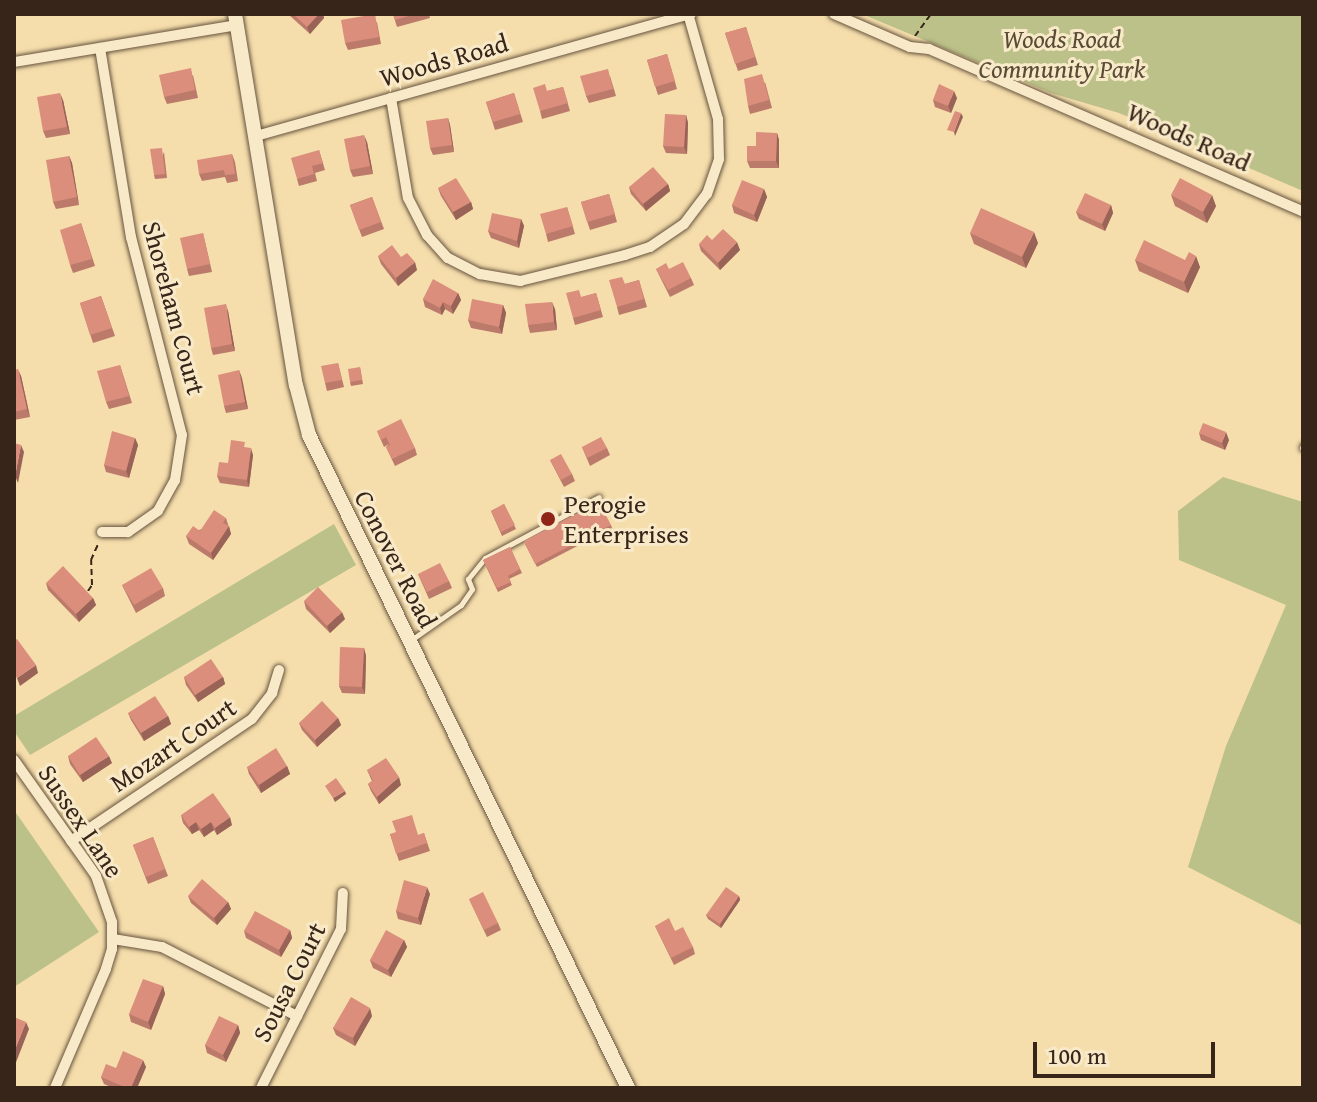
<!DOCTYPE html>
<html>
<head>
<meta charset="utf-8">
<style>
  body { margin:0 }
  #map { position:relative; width:1317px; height:1102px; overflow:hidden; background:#f5deac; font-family:"Gentium Book Plus",serif }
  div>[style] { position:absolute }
  .green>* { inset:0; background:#bcc189 }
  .path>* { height:2px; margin-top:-1px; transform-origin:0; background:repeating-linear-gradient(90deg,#382519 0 6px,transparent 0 10px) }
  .roads { filter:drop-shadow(0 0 2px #67533e) drop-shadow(0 0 2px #67533e) }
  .lane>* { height:5px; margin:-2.5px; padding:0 2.5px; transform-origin:2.5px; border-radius:2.5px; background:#f8eac9 }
  .street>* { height:10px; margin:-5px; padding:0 5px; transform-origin:5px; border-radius:5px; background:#f8eac9 }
  .secondary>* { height:14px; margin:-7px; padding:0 7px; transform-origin:7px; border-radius:7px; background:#f8eac9 }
  .wall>* { inset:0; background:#bc7a6b }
  .shaded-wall>* { inset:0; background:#996357 }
  .building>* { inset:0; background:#db8e7c }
  .dots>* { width:22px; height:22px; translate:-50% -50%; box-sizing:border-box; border:4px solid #f8eac9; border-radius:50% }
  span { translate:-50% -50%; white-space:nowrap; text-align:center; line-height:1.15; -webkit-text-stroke:6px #f8eac9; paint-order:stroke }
  .park-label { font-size:26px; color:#594c35; font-style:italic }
  .street-label { font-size:26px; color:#382519 }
  .poi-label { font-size:26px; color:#382519 }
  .left { translate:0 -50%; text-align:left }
  .frame { position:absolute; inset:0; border:16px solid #382519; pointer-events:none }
  .scale { position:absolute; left:1033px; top:1042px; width:182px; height:36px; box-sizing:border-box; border:4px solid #382519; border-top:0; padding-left:10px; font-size:24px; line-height:28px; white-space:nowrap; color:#382519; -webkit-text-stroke:6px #f8eac9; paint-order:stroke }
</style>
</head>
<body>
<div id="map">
  <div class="green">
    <div style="clip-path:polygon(862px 14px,1303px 14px,1303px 191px,1119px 113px,1051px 93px)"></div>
    <div style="clip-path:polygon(1223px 477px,1303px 502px,1303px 926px,1188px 867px,1226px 746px,1286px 605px,1179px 560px,1178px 511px)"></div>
    <div style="clip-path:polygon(334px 524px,356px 565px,30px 755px,14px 731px,14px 716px)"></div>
    <div style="clip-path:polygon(14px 810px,99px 932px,14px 987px)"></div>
  </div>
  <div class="path">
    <div style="left:915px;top:36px;width:27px;rotate:-54deg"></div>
    <div style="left:88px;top:591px;width:7px;rotate:-56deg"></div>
    <div style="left:92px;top:585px;width:25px;rotate:-92deg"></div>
    <div style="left:91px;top:560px;width:17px;rotate:-66deg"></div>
  </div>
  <div class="roads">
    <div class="lane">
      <div style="left:1302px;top:448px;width:3px;rotate:-72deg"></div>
      <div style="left:411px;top:640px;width:61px;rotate:-35deg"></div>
      <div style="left:461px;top:605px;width:19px;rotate:-55deg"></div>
      <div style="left:472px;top:589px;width:11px;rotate:-112deg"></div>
      <div style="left:468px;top:579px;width:27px;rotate:-51deg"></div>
      <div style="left:485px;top:558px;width:129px;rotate:-28.2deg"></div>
    </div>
    <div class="street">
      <div style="left:834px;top:14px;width:83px;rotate:23.5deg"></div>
      <div style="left:910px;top:47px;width:19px;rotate:6deg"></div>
      <div style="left:929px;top:49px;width:408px;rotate:23.5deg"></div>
      <div style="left:100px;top:48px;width:192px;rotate:80.7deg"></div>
      <div style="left:131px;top:237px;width:204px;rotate:75.6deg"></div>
      <div style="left:182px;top:435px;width:46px;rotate:98.8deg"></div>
      <div style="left:175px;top:480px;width:35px;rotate:119deg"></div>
      <div style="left:158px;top:511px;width:37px;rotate:145deg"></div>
      <div style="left:128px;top:532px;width:26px;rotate:180deg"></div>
      <div style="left:14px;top:62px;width:226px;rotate:-9.4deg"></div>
      <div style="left:391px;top:98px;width:101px;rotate:80.4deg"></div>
      <div style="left:408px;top:198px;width:42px;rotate:62.8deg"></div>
      <div style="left:427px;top:235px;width:31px;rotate:48deg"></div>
      <div style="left:448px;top:258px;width:36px;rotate:27deg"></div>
      <div style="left:480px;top:274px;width:41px;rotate:9.9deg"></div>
      <div style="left:520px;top:281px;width:108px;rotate:-13.9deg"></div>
      <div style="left:625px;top:255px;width:26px;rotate:-18deg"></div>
      <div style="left:650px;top:247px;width:41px;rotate:-34.1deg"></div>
      <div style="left:684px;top:224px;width:38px;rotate:-53deg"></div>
      <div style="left:707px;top:194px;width:37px;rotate:-71deg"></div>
      <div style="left:719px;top:159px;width:40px;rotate:-91.4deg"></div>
      <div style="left:718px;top:119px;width:109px;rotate:-105.9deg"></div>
      <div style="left:256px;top:136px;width:452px;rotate:-15.7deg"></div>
      <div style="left:14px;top:760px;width:142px;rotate:54.7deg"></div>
      <div style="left:96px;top:876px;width:49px;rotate:70.8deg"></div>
      <div style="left:112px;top:922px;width:27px;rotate:90deg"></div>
      <div style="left:112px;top:949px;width:21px;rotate:107deg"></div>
      <div style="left:106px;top:969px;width:129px;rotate:113.2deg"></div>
      <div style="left:71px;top:841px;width:218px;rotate:-34deg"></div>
      <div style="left:252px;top:719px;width:33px;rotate:-52deg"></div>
      <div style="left:272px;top:693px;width:24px;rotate:-73deg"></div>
      <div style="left:113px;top:939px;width:50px;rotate:9.3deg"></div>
      <div style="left:162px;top:947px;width:152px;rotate:27.1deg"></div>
      <div style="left:261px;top:1088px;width:178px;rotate:-63.3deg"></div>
      <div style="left:341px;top:929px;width:36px;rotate:-87deg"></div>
    </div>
    <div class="secondary">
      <div style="left:235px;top:14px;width:376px;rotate:80.7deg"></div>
      <div style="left:296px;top:385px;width:52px;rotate:75.4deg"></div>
      <div style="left:309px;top:435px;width:727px;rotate:63.96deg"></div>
    </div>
  </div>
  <div class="wall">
    <div style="clip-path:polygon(288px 14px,323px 14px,324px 18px,310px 34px)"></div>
    <div style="clip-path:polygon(393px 14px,429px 14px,430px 18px,397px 27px)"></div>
    <div style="clip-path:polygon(377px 22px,381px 44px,348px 50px,345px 43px)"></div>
    <div style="clip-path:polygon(746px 27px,758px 65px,738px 71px,725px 33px)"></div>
    <div style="clip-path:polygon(667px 54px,677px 89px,658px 95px,647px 60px)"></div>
    <div style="clip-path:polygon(193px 75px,198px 98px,167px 104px,164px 97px)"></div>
    <div style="clip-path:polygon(610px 76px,616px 96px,589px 103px,586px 96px)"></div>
    <div style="clip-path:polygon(765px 82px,772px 108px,750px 114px,748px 106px)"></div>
    <div style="clip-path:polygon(563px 87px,570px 111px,542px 119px,540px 111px,547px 91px)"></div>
    <div style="clip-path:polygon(514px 93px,523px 122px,495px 130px,486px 102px)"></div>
    <div style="clip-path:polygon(957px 98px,951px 113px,935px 107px,933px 100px)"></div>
    <div style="clip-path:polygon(63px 100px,70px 134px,46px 138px,43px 131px)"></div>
    <div style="clip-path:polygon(686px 115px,688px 123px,687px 154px,666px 153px,663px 146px)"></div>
    <div style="clip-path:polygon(448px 118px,450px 125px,454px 152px,433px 155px,430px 148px)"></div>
    <div style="clip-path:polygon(777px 133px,779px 140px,779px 168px,750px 168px,747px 161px,756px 146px)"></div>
    <div style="clip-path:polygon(367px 142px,373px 174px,353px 177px,350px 170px)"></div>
    <div style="clip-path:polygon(319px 150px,325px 170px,315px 173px,317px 181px,299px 186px,297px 179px)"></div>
    <div style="clip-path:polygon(164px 152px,167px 178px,155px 179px,154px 175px)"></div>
    <div style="clip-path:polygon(232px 154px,235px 162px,238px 181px,227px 183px,225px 177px,202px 181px,199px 174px)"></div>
    <div style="clip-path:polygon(69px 156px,72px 163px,79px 205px,56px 209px,53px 202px)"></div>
    <div style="clip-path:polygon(668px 184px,670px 191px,646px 211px,631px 194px,629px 187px)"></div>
    <div style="clip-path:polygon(438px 188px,471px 202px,473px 209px,456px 220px,441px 196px)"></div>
    <div style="clip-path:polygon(764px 189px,767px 197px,757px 222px,734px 213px,732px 205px)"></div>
    <div style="clip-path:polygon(609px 194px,617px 222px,590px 230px,581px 202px)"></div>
    <div style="clip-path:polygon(1171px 195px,1216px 206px,1207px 223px,1175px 206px)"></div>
    <div style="clip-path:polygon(372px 197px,384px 229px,362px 237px,350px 205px)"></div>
    <div style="clip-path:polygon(1111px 205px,1113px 213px,1105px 231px,1079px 219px,1076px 212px)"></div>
    <div style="clip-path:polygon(567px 207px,575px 234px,548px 242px,546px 234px)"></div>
    <div style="clip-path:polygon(521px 219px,524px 226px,519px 248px,491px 238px,488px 231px)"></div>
    <div style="clip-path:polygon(81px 223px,95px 266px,73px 273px,70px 265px)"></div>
    <div style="clip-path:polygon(203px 233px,212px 272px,189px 276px,187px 269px)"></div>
    <div style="clip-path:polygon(970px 233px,1038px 243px,1026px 268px,974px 244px)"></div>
    <div style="clip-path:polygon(712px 240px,740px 250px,720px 270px,701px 251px,699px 244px)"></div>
    <div style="clip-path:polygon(378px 256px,401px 257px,417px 270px,398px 286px,381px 264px)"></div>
    <div style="clip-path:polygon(1135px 260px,1200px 267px,1188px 293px,1139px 271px)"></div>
    <div style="clip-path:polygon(656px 269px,669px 269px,691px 278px,694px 285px,670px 297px)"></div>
    <div style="clip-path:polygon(639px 280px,647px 307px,619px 315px,617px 307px,625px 284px)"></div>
    <div style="clip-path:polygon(458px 293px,461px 300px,453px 314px,445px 309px,442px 315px,425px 307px,423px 299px)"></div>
    <div style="clip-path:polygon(596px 293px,603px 317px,575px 325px,573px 318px,582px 297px)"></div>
    <div style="clip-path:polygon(101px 296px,115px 336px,93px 343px,80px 303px)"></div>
    <div style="clip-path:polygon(503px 305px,506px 313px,502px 334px,471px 328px,468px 320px)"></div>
    <div style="clip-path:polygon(555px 309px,557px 330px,530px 333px,528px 325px)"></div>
    <div style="clip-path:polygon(228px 311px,235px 351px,213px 355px,211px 348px)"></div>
    <div style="clip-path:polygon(338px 363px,344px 387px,327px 391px,325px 383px)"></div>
    <div style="clip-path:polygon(120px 365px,132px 403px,109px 409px,106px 402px)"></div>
    <div style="clip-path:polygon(360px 367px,363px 384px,351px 386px,350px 382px)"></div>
    <div style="clip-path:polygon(14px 370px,21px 376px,30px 417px,14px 420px)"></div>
    <div style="clip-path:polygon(239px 370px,248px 409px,226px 413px,224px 406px)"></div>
    <div style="clip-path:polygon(377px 431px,415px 448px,417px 455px,395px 466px,386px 447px,389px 444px,384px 447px)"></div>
    <div style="clip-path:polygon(1199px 433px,1229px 440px,1225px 450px,1201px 440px)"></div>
    <div style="clip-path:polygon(135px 438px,138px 445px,129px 478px,106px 472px,104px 465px)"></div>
    <div style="clip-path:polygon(582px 447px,607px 448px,610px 455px,590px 466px)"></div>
    <div style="clip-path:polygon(247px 448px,253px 455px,249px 487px,220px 483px,217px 476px,228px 463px)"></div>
    <div style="clip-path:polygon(550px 460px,572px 474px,575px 481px,564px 487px)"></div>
    <div style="clip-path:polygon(504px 504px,516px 529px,502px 536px,491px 511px)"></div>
    <div style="clip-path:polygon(226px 518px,231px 534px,213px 560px,189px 544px,186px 536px)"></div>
    <div style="clip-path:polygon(611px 525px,612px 528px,537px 567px,525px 544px)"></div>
    <div style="clip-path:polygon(510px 547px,522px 573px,509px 579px,512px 585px,498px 592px,483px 560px)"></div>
    <div style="clip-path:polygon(418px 574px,449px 581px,452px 588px,429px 599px)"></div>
    <div style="clip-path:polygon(46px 583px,93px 598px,96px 605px,79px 622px,48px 590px)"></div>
    <div style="clip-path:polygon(122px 585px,163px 588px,165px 596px,136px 613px)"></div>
    <div style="clip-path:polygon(304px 601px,345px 619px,330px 633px,306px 609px)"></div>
    <div style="clip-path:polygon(364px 648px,366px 656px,365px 694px,342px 693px,339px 686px)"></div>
    <div style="clip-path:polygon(184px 677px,223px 677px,225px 684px,198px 702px,186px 685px)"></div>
    <div style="clip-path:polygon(128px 713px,168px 716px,171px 724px,144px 741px,131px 720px)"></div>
    <div style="clip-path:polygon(338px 718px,341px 725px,317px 747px,302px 730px,299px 723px)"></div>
    <div style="clip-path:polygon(68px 756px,112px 763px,83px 782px,70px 764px)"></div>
    <div style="clip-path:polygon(287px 766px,290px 774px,261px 793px,249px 774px,247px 767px)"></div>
    <div style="clip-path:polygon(367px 770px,401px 785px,379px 804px,371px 791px,368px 784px,372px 781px)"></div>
    <div style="clip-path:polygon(181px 815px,232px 825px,217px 835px,214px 830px,204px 837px,199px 830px,192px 834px,183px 823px)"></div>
    <div style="clip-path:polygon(424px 833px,430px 851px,399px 861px,390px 834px,419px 835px)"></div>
    <div style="clip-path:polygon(153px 837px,168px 876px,148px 884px,133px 845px)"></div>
    <div style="clip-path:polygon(430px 894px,421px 925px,398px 919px,396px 911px)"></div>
    <div style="clip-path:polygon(188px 896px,228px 902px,231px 909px,217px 925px,191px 903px)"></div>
    <div style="clip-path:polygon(739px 896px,740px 900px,721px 928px,708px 919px,706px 915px)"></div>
    <div style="clip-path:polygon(469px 899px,498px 923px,501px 930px,487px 937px)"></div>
    <div style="clip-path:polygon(655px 926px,675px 931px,693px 947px,695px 954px,674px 965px)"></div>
    <div style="clip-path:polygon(290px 930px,292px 938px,281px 957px,246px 938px,244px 931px)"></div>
    <div style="clip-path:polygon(404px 940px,407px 947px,391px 977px,373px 968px,370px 960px)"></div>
    <div style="clip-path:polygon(163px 986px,165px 994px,151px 1030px,131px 1022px,129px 1014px)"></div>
    <div style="clip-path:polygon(372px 1016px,355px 1046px,336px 1035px,333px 1028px)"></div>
    <div style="clip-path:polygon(238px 1025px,240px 1033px,226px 1062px,207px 1053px,205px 1045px)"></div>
    <div style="clip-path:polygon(146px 1067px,137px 1088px,113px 1088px,104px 1084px,101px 1077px,116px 1068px)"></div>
  </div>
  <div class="shaded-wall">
    <div style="clip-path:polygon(319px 14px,323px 14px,324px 18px,310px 34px,307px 27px)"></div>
    <div style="clip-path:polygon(954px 91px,957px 98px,951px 113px,948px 106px)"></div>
    <div style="clip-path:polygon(60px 93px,63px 100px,70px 134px,67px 127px)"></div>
    <div style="clip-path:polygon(961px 113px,963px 117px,955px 136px,954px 132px)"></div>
    <div style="clip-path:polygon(686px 115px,688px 123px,687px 154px,684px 147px)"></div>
    <div style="clip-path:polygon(448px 118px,450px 125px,454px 152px,452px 145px)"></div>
    <div style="clip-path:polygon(777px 133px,779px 140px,779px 168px,776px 161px)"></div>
    <div style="clip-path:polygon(364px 135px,367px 142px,373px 174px,370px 166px)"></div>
    <div style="clip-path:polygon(69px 156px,72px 163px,79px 205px,77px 197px)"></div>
    <div style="clip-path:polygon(668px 184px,670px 191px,646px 211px,643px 204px)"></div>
    <div style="clip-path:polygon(764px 189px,767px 197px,757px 222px,754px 215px)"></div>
    <div style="clip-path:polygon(1212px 195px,1216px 206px,1207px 223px,1203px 212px)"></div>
    <div style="clip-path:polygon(471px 202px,473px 209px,456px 220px,453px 212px)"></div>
    <div style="clip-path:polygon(1111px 205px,1113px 213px,1105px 231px,1102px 224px)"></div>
    <div style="clip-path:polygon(521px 219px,524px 226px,519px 248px,517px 241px)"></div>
    <div style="clip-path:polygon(1034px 232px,1038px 243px,1026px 268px,1022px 257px)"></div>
    <div style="clip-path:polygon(737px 242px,740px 250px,720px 270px,718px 263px)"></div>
    <div style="clip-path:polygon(1196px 256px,1200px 267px,1188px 293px,1184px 282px)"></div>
    <div style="clip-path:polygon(415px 262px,417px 270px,398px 286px,396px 278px)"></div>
    <div style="clip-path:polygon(458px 293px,461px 300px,453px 314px,451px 306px)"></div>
    <div style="clip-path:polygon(443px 302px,445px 309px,442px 315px,440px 308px)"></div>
    <div style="clip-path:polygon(552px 302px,555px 309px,557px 330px,554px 322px)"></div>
    <div style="clip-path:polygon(226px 304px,228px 311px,235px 351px,232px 344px)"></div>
    <div style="clip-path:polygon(503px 305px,506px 313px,502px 334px,499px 327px)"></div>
    <div style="clip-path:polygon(18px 369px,21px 376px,30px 417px,27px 409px)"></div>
    <div style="clip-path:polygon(239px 370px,242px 378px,248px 409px,245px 402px)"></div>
    <div style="clip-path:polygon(1226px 432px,1229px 440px,1225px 450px,1222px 443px)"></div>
    <div style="clip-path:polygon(135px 438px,138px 445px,129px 478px,126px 471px)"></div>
    <div style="clip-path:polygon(21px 445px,24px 452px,18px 483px,15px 476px)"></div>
    <div style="clip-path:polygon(251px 448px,253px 455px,249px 487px,247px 480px)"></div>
    <div style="clip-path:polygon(229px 526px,231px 534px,213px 560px,211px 553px)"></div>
    <div style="clip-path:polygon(93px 598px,96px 605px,79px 622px,76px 614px)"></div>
    <div style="clip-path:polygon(342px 612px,345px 619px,330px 633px,327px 626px)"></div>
    <div style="clip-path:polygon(364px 648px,366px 656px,365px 694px,362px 687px)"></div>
    <div style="clip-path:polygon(36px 665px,38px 673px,20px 686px,17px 678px)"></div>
    <div style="clip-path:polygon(223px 677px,225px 684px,198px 702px,195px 695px)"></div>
    <div style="clip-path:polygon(168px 716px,171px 724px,144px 741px,141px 733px)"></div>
    <div style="clip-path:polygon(338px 718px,341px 725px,317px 747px,315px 740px)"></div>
    <div style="clip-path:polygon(109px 756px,112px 763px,83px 782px,80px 775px)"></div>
    <div style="clip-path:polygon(287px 766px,290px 774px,261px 793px,259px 785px)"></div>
    <div style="clip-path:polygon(399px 777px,401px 785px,379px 804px,377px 797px)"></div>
    <div style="clip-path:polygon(345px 791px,346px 794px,335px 802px,333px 798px)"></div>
    <div style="clip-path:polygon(230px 817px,232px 825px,217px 835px,215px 828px)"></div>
    <div style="clip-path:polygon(196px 822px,199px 830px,192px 834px,189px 827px)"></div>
    <div style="clip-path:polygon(211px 822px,214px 830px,204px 837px,201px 829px)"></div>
    <div style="clip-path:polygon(427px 887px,430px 894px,421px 925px,418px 918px)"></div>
    <div style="clip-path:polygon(739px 896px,740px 900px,721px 928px,720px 924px)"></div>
    <div style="clip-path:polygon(228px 902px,231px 909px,217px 925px,214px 918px)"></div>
    <div style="clip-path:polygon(290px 930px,292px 938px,281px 957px,279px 950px)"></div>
    <div style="clip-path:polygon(404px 940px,407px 947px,391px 977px,388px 970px)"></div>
    <div style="clip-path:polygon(163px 986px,165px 994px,151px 1030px,148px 1022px)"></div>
    <div style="clip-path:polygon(370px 1008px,372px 1016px,355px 1046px,353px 1038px)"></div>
    <div style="clip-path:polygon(26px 1022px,29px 1029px,15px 1065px,14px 1052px)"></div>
    <div style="clip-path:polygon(238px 1025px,240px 1033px,226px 1062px,223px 1055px)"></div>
    <div style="clip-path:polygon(143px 1060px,146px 1067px,137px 1088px,131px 1088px)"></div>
  </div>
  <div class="building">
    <div style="clip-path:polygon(293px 14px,319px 14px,307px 27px)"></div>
    <div style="clip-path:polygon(375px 14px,379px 37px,345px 43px,341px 20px)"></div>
    <div style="clip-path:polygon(393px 14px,415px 14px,395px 20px)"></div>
    <div style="clip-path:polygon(746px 27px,755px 57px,735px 64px,725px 33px)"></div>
    <div style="clip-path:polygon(667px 54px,675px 81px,655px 87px,647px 60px)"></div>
    <div style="clip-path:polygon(191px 68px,195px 90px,164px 97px,159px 75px)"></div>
    <div style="clip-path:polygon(608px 69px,613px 89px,586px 96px,580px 76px)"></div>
    <div style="clip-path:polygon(762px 74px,769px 100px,748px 106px,744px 79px)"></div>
    <div style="clip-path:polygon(545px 84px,547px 91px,563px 87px,568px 103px,540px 111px,533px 88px)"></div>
    <div style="clip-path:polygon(939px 84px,954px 91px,948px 106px,933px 100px)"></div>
    <div style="clip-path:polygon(60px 93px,67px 127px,43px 131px,37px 97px)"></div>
    <div style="clip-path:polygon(514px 93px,520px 114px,493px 122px,486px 102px)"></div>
    <div style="clip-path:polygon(955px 111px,961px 113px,954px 132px,947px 130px)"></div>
    <div style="clip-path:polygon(665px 114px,686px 115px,684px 147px,663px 146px)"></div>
    <div style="clip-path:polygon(448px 118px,452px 145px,430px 148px,426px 121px)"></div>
    <div style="clip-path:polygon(756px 132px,777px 133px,776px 161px,747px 161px,747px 146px,756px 146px)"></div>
    <div style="clip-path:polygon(364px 135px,370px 166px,350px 170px,344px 139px)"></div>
    <div style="clip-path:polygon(162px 148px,165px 174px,154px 175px,150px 149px)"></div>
    <div style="clip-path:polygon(319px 150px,323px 163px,312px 166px,314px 174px,297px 179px,291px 158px)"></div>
    <div style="clip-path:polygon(232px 154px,235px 174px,225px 175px,224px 170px,199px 174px,197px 160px)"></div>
    <div style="clip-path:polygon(69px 156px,77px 197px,53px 202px,46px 160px)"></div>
    <div style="clip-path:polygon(653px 167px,668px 184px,643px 204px,629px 187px)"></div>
    <div style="clip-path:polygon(456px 178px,471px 202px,453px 212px,438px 188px)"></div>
    <div style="clip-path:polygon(1180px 178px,1212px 195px,1203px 212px,1171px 195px)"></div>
    <div style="clip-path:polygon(742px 180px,764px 189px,754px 215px,732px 205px)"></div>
    <div style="clip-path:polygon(1085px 193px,1111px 205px,1102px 224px,1076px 212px)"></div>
    <div style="clip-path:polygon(609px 194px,615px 214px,587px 222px,581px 202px)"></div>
    <div style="clip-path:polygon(372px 197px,381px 222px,359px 230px,350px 205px)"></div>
    <div style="clip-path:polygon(567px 207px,573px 226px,546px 234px,540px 214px)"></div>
    <div style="clip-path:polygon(981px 208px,1034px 232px,1022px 257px,970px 233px)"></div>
    <div style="clip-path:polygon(492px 213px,521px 219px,517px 241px,488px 231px)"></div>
    <div style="clip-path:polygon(81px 223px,92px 259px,70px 265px,60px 230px)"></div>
    <div style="clip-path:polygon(723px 229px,737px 242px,718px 263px,699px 244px,707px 235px,712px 240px)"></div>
    <div style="clip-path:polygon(203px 233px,210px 264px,187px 269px,180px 238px)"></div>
    <div style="clip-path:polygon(1144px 240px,1185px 260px,1189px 252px,1196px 256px,1184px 282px,1135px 260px)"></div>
    <div style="clip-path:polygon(392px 245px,401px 257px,407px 253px,415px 262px,396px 278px,378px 256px)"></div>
    <div style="clip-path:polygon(683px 262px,691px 278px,668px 290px,656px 269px,666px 263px,669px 269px)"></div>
    <div style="clip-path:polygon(622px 277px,625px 284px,639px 280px,644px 299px,617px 307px,609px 280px)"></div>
    <div style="clip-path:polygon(433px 279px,458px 293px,451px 306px,443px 302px,440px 308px,423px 299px)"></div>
    <div style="clip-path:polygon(579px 290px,581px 297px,596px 293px,601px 310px,573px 318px,566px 293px)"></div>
    <div style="clip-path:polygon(101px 296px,112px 328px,90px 335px,80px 303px)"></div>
    <div style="clip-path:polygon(472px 299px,503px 305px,499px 327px,468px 320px)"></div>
    <div style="clip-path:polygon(552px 302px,554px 322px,528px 325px,525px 304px)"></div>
    <div style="clip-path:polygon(226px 304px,232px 344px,211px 348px,204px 308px)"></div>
    <div style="clip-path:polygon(338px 363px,342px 380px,325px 383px,321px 366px)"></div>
    <div style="clip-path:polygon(120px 365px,129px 396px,106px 402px,97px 371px)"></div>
    <div style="clip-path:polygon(360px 367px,362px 380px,350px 382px,348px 369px)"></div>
    <div style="clip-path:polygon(18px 369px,27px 409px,14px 412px,14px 370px)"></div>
    <div style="clip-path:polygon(239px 370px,245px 402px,224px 406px,218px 375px)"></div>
    <div style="clip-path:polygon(401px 419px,415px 448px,392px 459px,386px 447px,390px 445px,386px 437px,381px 440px,377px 431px)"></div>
    <div style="clip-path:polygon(1203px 423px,1226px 432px,1222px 443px,1199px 433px)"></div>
    <div style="clip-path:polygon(112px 431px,135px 438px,126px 471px,104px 465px)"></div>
    <div style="clip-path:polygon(601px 437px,607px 448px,587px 458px,582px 447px)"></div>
    <div style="clip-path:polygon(231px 440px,245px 442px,244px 447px,251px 448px,247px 480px,217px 476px,219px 462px,228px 463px)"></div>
    <div style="clip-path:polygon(14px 443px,21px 445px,15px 476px,14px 475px)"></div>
    <div style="clip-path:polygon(561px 454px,572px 474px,561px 480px,550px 460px)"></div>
    <div style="clip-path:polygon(599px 502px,611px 525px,535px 564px,524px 541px)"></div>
    <div style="clip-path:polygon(504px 504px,515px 525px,501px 532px,491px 511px)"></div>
    <div style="clip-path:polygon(214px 510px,226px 518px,223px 523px,229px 526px,211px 553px,186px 536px,193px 526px,200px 531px)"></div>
    <div style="clip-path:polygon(510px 547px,520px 569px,508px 576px,511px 582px,497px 588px,483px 560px)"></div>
    <div style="clip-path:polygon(440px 563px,449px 581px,427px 592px,418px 574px)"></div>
    <div style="clip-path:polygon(63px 566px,93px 598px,76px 614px,46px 583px)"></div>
    <div style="clip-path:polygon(151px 568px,163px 588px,134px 605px,122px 585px)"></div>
    <div style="clip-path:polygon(318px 587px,342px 612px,327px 626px,304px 601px)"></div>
    <div style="clip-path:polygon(17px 639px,36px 665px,17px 678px,14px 674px,14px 641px)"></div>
    <div style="clip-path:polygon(340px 647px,364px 648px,362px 687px,339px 686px)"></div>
    <div style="clip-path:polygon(211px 659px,223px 677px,195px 695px,184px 677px)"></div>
    <div style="clip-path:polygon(155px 696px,168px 716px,141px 733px,128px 713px)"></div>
    <div style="clip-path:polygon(322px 701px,338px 718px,315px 740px,299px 723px)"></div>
    <div style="clip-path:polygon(96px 737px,109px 756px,80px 775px,68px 756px)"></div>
    <div style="clip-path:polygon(276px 748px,287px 766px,259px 785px,247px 767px)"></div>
    <div style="clip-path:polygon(386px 758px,399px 777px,377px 797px,368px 784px,373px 780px,367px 770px)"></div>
    <div style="clip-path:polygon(336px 778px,345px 791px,333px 798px,325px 786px)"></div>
    <div style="clip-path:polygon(213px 793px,230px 817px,215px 828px,211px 822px,201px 829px,196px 822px,189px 827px,181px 815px)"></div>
    <div style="clip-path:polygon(412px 815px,418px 835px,424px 833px,427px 843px,396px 854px,390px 834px,396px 832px,392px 821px)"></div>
    <div style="clip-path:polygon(153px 837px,165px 869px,146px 877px,133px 845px)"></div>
    <div style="clip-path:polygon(202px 879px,228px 902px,214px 918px,188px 896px)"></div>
    <div style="clip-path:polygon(404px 880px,427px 887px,418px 918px,396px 911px)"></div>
    <div style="clip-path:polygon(726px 887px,739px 896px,720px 924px,706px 915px)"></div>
    <div style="clip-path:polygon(483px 892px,498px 923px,484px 930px,469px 899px)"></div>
    <div style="clip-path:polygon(255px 911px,290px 930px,279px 950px,244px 931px)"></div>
    <div style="clip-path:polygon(669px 918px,675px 931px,683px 927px,693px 947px,671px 958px,655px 926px)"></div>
    <div style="clip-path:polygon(386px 930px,404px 940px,388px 970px,370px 960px)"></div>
    <div style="clip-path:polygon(143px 979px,163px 986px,148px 1022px,129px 1014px)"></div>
    <div style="clip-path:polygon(351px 997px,370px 1008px,353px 1038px,333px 1028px)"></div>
    <div style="clip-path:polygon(219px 1016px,238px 1025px,223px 1055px,205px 1045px)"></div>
    <div style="clip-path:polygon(14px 1017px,26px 1022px,14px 1052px)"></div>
    <div style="clip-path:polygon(123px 1051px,143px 1060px,131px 1088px,127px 1088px,101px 1077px,106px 1064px,116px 1068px)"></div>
  </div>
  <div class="dots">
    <div style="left:548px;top:519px;background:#8f2418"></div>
  </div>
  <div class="park-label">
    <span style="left:1062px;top:54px">Woods Road<br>Community Park</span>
  </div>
  <div class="street-label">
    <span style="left:444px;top:60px;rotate:-16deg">Woods Road</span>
    <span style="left:1189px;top:137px;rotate:24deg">Woods Road</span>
    <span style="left:174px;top:308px;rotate:75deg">Shoreham Court</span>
    <span style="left:396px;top:559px;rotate:63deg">Conover Road</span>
    <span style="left:173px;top:745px;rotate:-34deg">Mozart Court</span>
    <span style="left:81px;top:821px;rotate:56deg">Sussex Lane</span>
    <span style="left:289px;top:982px;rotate:-63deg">Sousa Court</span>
  </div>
  <div class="poi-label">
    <span class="left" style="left:564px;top:519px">Perogie<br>Enterprises</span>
  </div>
  <div class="frame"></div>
  <div class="scale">100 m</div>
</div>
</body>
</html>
